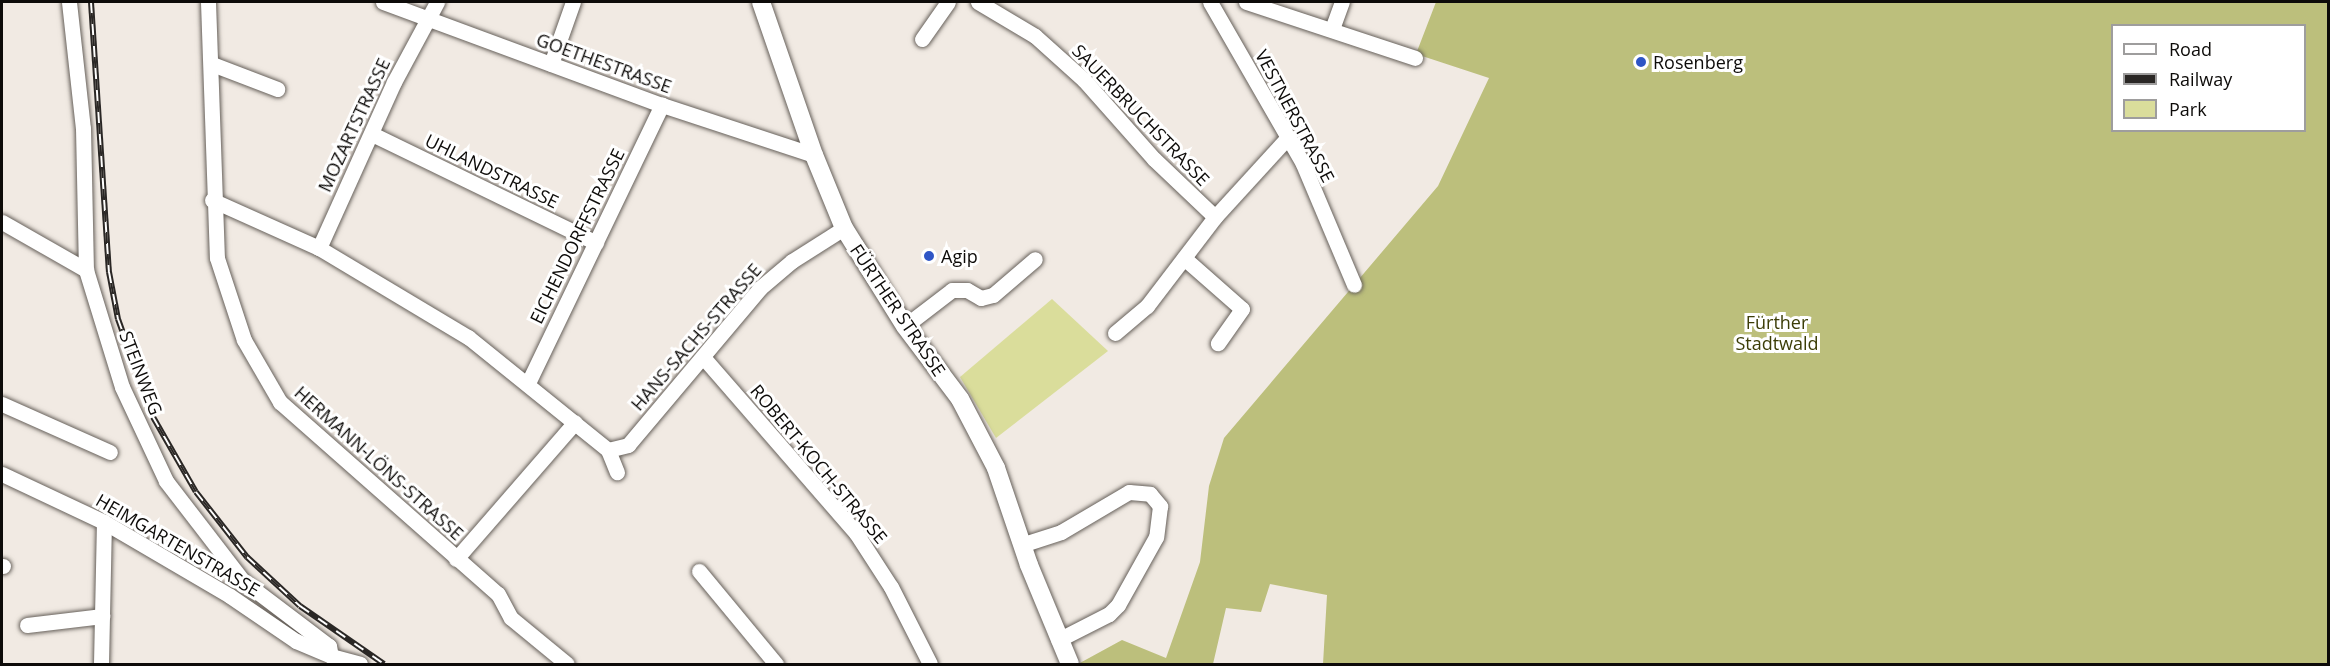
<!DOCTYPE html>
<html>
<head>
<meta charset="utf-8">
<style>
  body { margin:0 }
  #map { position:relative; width:2330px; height:666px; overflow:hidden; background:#f1eae3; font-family:"Open Sans",sans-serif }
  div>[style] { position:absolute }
  .green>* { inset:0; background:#dadd9b }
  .forest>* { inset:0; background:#bcbf7c }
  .roads { filter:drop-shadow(0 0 2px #66605a) drop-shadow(0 0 2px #66605a) }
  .minor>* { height:15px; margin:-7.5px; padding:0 7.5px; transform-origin:7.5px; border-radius:7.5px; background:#fff }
  .major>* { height:18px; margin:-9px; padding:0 9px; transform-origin:9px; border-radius:9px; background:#fff }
  .rail>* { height:6px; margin-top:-3px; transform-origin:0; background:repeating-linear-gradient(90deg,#fff 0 11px,#2a2725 0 22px); box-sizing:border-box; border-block:2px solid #2a2725 }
  .dots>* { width:16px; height:16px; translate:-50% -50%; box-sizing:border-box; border:3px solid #fff; border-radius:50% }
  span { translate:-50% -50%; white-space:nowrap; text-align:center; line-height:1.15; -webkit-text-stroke:6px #fff; paint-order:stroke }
  .poi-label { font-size:18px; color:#0d0b09 }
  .left { translate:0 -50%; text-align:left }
  .street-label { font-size:18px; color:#0d0b09 }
  .park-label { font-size:18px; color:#3c3d07 }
  .frame { position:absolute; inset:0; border:3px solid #0d0b09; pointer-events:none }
  .legend { position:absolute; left:2111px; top:24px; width:195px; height:108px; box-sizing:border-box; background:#fff; border:2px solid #9e9d9d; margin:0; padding:8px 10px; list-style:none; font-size:18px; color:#0d0b09 }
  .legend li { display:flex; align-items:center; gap:12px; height:30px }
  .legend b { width:30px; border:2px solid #9e9d9d }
</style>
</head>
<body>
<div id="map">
  <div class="green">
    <div style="clip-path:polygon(1052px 299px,1108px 351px,996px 438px,960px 377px)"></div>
  </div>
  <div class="forest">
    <div style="clip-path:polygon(evenodd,1436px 2px,2328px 2px,2328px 664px,1323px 664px,1327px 595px,1270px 584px,1261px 612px,1226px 608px,1213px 664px,1078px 664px,1122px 640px,1166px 658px,1200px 562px,1209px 486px,1224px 438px,1438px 186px,1489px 78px,1416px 54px,1436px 2px,2112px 26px,2304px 26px,2304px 130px,2112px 130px,2112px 26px)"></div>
  </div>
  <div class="roads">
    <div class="minor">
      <div style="left:69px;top:2px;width:127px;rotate:83.7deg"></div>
      <div style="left:83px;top:128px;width:142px;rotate:88.8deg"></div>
      <div style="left:86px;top:270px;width:122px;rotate:72.9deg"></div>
      <div style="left:122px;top:387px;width:104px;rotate:64.9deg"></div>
      <div style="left:166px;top:481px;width:126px;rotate:52.4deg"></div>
      <div style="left:243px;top:581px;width:108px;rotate:37.1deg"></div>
      <div style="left:329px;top:646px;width:10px;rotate:79deg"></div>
      <div style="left:331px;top:656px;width:30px;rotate:15deg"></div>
      <div style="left:208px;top:2px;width:256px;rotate:88deg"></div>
      <div style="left:217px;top:258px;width:86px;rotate:71.8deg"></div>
      <div style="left:244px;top:340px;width:72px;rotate:59.9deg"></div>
      <div style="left:280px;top:402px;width:290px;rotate:41.4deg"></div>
      <div style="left:498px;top:594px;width:27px;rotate:62deg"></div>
      <div style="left:511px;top:618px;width:72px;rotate:39.4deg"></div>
      <div style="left:383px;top:2px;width:297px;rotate:20.3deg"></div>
      <div style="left:662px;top:105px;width:160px;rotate:18.2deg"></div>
      <div style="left:978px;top:2px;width:66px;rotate:30.8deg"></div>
      <div style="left:1035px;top:36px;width:66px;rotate:41.9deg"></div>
      <div style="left:1084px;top:80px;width:106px;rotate:48.5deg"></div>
      <div style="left:1154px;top:159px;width:84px;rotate:43.6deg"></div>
      <div style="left:1210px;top:2px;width:187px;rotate:60.1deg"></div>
      <div style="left:1303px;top:164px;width:131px;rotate:67.1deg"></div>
      <div style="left:1246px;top:2px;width:178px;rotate:18.3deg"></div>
      <div style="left:1332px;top:29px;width:29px;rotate:-70deg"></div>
      <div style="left:922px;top:39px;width:45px;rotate:-54.9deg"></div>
      <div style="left:212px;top:64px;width:70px;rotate:21deg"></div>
      <div style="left:551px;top:64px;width:66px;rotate:-70.5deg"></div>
      <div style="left:372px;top:134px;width:249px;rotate:25.9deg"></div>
      <div style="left:212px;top:200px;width:117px;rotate:24.2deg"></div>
      <div style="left:319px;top:248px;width:174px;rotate:30.9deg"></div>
      <div style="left:468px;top:337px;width:180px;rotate:38.9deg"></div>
      <div style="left:608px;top:450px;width:24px;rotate:68deg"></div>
      <div style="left:2px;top:222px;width:97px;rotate:29.7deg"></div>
      <div style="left:319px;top:248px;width:182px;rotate:-65.7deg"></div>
      <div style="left:394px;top:82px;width:91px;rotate:-61.7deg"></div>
      <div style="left:1184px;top:258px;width:77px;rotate:41.3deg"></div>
      <div style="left:1242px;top:309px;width:42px;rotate:125.2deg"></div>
      <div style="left:905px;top:326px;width:59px;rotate:-37.5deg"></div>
      <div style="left:952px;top:290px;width:15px"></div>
      <div style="left:967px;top:290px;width:16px;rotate:30deg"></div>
      <div style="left:981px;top:298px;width:12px;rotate:-14deg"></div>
      <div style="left:993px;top:295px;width:55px;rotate:-40.6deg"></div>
      <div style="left:1115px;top:333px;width:42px;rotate:-40.2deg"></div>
      <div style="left:1147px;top:306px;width:112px;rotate:-52.6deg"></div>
      <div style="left:1215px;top:217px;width:108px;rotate:-47.6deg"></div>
      <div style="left:703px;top:357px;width:233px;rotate:49deg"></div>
      <div style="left:856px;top:533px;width:64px;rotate:57.1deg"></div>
      <div style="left:891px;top:587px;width:86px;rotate:63.1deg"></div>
      <div style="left:528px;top:383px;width:309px;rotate:-64.3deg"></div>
      <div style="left:2px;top:404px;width:118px;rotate:24deg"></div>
      <div style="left:608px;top:450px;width:21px;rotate:-14deg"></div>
      <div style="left:628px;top:445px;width:205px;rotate:-49.9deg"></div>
      <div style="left:760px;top:288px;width:42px;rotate:-40.2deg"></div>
      <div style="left:792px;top:261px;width:62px;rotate:-32.4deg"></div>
      <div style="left:2px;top:474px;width:113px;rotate:25.2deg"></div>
      <div style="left:104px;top:522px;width:146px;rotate:30.4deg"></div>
      <div style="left:230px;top:596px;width:80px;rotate:34.3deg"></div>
      <div style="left:296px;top:641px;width:38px;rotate:23deg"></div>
      <div style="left:1021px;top:545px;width:42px;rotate:-18deg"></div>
      <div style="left:1061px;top:532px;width:79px;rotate:-30.5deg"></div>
      <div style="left:1129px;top:492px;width:21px;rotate:5deg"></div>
      <div style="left:1150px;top:494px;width:16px;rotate:50deg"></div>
      <div style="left:1160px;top:506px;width:31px;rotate:97deg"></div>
      <div style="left:1156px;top:537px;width:78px;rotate:119.2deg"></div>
      <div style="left:1118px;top:605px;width:13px;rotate:135deg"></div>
      <div style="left:1109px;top:614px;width:57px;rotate:153deg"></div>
      <div style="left:456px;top:559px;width:181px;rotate:-49deg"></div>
      <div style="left:2px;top:566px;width:1px"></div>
      <div style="left:699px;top:571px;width:121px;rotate:50.4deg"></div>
      <div style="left:27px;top:625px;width:76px;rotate:-6.8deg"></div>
      <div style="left:101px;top:664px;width:142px;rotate:-88.8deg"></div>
    </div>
    <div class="major">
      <div style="left:761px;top:2px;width:162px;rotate:70.9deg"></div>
      <div style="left:814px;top:155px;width:79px;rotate:67.7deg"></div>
      <div style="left:844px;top:228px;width:115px;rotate:58.1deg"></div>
      <div style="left:905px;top:326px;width:91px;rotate:53deg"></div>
      <div style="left:960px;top:399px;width:78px;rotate:62.4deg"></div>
      <div style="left:996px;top:468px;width:102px;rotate:71.2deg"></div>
      <div style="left:1029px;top:565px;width:107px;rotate:67.5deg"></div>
    </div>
  </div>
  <div class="rail">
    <div style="left:91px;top:2px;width:271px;rotate:86.2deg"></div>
    <div style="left:109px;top:272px;width:48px;rotate:79.2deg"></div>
    <div style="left:118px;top:319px;width:104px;rotate:70.3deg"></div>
    <div style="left:153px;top:417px;width:86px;rotate:60.2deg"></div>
    <div style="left:196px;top:492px;width:83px;rotate:51.9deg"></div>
    <div style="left:247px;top:557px;width:72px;rotate:42.8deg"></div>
    <div style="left:300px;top:606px;width:102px;rotate:34.6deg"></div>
  </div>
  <div class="dots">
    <div style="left:1641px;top:62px;background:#2f55c5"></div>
    <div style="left:929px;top:256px;background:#2f55c5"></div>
  </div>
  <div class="poi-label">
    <span class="left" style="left:1653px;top:62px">Rosenberg</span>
    <span class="left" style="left:941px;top:256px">Agip</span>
  </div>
  <div class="street-label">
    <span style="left:604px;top:63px;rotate:20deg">GOETHESTRASSE</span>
    <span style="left:1141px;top:115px;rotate:46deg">SAUERBRUCHSTRASSE</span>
    <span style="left:1295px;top:116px;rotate:62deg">VESTNERSTRASSE</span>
    <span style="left:354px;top:125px;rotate:-65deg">MOZARTSTRASSE</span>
    <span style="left:492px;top:171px;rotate:26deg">UHLANDSTRASSE</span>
    <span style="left:577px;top:236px;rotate:-64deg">EICHENDORFFSTRASSE</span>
    <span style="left:898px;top:310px;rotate:56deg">FÜRTHER STRASSE</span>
    <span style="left:696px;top:337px;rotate:-49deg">HANS-SACHS-STRASSE</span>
    <span style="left:141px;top:373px;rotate:69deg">STEINWEG</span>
    <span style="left:379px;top:463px;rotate:42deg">HERMANN-LÖNS-STRASSE</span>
    <span style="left:819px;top:464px;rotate:50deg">ROBERT-KOCH-STRASSE</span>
    <span style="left:178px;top:545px;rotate:30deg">HEIMGARTENSTRASSE</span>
  </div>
  <div class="park-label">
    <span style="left:1777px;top:333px">Fürther<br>Stadtwald</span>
  </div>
  <div class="frame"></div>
  <ul class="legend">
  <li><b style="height:8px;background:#fff"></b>Road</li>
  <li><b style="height:8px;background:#2a2725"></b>Railway</li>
  <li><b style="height:16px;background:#dadd9b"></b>Park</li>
  </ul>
</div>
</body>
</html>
